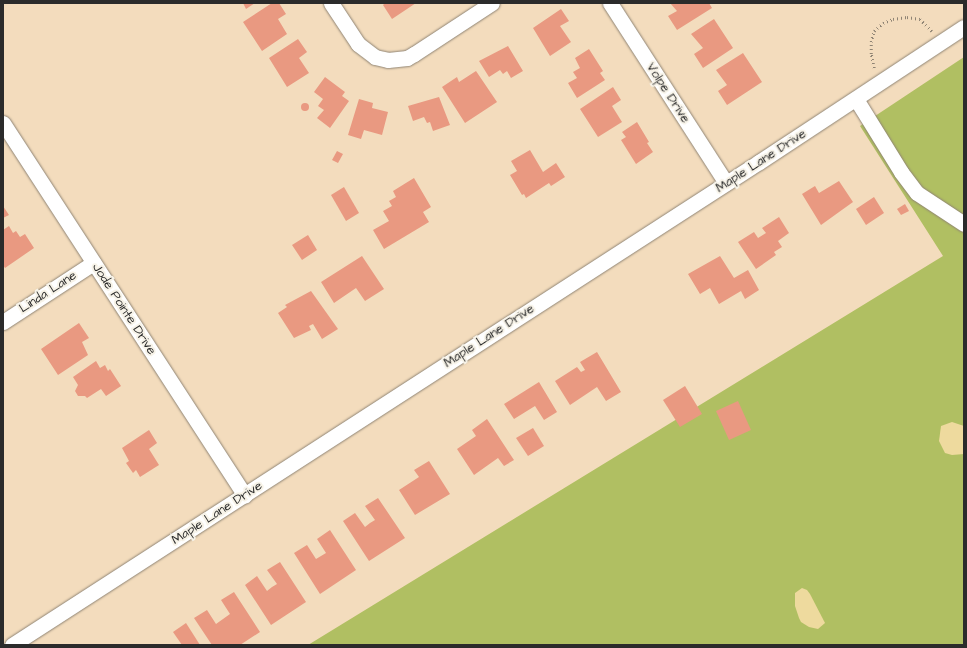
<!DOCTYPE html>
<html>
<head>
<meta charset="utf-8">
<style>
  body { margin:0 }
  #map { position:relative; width:967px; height:648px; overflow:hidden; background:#f3dcbd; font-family:"Architects Daughter",sans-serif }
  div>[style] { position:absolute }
  .green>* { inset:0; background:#b0bf62 }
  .sand>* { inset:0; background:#eeda9e }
  .building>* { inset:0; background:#e99981 }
  .round { border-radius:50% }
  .path>* { height:2.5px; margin-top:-1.25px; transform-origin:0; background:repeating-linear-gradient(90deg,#8f8474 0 1px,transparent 0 4px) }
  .roads { filter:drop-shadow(0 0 1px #8f8474) drop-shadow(0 0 1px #8f8474) }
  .minor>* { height:15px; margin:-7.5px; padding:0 7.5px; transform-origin:7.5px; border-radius:7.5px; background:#fff }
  span { translate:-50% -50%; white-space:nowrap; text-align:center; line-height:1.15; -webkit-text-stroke:4px #f7f3e8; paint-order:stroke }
  .street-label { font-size:13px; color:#2b2b2b }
  .frame { position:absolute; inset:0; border:4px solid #2b2b2b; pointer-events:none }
</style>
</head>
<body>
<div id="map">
  <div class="green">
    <div style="clip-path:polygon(964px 57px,964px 645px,308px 645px,943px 256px,860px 126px)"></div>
  </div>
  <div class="sand">
    <div style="clip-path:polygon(952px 422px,964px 426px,964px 454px,952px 455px,945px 453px,939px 441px,941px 426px)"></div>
    <div style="clip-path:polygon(802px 588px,807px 590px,810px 594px,825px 623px,818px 629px,809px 627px,801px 622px,799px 618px,795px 606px,795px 593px)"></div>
  </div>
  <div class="building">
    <div style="clip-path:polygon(243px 3px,255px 3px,246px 9px)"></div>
    <div style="clip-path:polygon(272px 3px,279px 3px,286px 14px,278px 19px,287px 34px,262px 51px,243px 22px)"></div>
    <div style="clip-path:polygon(385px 3px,416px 3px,392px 19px,383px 5px)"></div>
    <div style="clip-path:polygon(670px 3px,709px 3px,712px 8px,677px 30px,668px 16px,677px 11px)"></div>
    <div style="clip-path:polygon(561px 9px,569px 21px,560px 26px,571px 42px,550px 56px,533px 28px)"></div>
    <div style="clip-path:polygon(714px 19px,733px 48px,703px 68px,694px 54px,703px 48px,691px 34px)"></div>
    <div style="clip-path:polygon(298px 39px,307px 52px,299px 58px,309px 73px,287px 87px,269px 58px)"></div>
    <div style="clip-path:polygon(508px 46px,523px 71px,511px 78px,507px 71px,503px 74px,500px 70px,489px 77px,479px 61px)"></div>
    <div style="clip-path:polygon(589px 49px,603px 71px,600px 73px,605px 80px,577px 98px,568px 83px,577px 78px,573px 72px,580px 68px,575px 58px)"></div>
    <div style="clip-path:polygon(743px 53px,762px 82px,727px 105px,718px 91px,727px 85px,716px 70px)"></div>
    <div style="clip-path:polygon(476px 71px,497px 102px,465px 123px,442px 87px,457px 77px,459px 82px)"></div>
    <div style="clip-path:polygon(325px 77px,345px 92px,342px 96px,349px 101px,330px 128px,317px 118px,324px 110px,318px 106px,323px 99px,314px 92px)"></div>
    <div style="clip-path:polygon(613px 87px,621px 100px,612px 106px,622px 122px,598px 137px,580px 109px)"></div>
    <div style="clip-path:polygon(439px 97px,450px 125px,433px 131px,430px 122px,427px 123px,424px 117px,413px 121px,408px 106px)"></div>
    <div style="clip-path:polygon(359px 99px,373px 103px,372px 108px,388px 112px,382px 135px,364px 130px,361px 139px,348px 135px)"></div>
    <div class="round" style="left:301px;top:103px;width:8px;height:8px"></div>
    <div style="clip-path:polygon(637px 122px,649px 142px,647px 143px,653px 152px,636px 164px,621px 140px,626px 137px,622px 132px)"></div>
    <div style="clip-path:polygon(530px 150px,543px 172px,556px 163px,565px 177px,551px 186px,549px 183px,526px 198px,524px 194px,522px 195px,510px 175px,517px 171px,511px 161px)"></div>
    <div style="clip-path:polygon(337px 151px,343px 154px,338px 163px,332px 160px)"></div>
    <div style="clip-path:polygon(414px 178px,431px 207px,423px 212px,429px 222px,384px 249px,373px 230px,389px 221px,383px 211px,392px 206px,389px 201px,396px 197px,393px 191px)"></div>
    <div style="clip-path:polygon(839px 181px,853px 202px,821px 225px,802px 194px,815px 186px,819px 193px)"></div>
    <div style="clip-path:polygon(344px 187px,359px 213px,346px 221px,331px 195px)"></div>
    <div style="clip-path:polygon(874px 197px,884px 213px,866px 225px,856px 209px)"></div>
    <div style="clip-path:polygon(905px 204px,909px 211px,901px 215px,897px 209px)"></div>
    <div style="clip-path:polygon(3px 206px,9px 215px,3px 218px)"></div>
    <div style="clip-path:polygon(779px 217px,789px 233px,778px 241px,782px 247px,774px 252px,776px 255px,756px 269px,738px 242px,754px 232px,758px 238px,766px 233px,762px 228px)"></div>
    <div style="clip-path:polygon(9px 226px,13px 233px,16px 231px,20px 237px,25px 234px,34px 248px,5px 268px,3px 265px,3px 230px)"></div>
    <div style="clip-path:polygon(308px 235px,317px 250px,302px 260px,292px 245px)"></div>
    <div style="clip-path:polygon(362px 256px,384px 289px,365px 301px,356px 288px,334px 303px,321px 282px)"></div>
    <div style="clip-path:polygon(720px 256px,734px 278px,748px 270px,759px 290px,745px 299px,741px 291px,719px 304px,710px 288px,700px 294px,688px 274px)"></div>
    <div style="clip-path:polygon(311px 291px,338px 329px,322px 339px,313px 324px,309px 326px,311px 330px,294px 338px,278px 313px,287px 307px,285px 305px)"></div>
    <div style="clip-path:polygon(79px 323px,89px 338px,82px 342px,88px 355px,58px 375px,41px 349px)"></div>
    <div style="clip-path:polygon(597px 352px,621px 392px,606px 401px,597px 387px,570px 405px,555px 381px,577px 367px,581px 372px,585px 370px,580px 362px)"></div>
    <div style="clip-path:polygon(96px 361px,100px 368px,105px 365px,108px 371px,110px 369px,121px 386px,106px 396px,101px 389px,87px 398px,85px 396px,78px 396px,75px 391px,78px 385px,73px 377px)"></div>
    <div style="clip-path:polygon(539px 382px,557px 412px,544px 420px,535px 406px,514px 419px,504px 404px)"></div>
    <div style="clip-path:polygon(685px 386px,702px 414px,680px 427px,663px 400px)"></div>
    <div style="clip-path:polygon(738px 401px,751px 430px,729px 440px,716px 411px)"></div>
    <div style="clip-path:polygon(487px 419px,514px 460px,504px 466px,498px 458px,474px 475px,457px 449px,476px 436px,472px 430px)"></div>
    <div style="clip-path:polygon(533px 428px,544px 446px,528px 456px,516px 438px)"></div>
    <div style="clip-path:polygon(149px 430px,157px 443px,149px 449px,159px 465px,140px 477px,136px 470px,133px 473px,126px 463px,129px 461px,122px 448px)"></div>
    <div style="clip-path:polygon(429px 461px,450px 494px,415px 515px,399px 490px,419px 477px,414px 470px)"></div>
    <div style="clip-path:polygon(378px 498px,405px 538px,369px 561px,343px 521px,355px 513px,365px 527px,370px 523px,375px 520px,365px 506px)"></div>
    <div style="clip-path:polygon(330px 530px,356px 570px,320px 594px,294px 553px,307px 545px,316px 559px,326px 553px,317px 539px)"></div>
    <div style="clip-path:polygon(280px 562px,306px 602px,271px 625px,245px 585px,257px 576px,267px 591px,272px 587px,277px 584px,267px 570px)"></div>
    <div style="clip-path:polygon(234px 592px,260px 632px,240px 645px,212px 645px,194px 618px,207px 610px,216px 624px,230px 614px,221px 600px)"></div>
    <div style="clip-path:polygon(186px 623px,200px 645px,182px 645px,173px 632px)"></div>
  </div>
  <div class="path">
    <div style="left:874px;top:68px;width:14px;rotate:-102deg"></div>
    <div style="left:871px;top:54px;width:12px;rotate:-90deg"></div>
    <div style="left:871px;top:42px;width:11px;rotate:-75deg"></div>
    <div style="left:874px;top:31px;width:12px;rotate:-42deg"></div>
    <div style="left:883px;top:23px;width:11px;rotate:-22deg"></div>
    <div style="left:893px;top:19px;width:14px;rotate:-8deg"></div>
    <div style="left:907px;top:17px;width:13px;rotate:9deg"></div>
    <div style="left:920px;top:19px;width:17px;rotate:45deg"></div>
  </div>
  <div class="roads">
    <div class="minor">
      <div style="left:331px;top:3px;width:49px;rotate:56.6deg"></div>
      <div style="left:358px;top:44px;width:21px;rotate:37deg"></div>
      <div style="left:375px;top:57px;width:13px;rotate:13deg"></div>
      <div style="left:388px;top:60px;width:19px;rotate:-6deg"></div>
      <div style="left:407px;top:58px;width:8px;rotate:-30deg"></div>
      <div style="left:414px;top:54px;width:93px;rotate:-33.2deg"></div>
      <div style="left:610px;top:3px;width:214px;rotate:57.2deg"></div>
      <div style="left:856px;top:99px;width:86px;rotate:58.3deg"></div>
      <div style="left:901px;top:172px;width:26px;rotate:53deg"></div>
      <div style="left:917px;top:193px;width:56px;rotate:33.4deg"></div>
      <div style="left:3px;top:123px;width:444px;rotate:57deg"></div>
      <div style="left:3px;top:322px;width:108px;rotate:-33.2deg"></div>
      <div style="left:12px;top:645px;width:890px;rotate:-32.89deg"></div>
      <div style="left:759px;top:162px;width:245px;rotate:-33.4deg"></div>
    </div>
  </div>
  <div class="street-label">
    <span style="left:668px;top:93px;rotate:57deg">Volpe Drive</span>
    <span style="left:761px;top:161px;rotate:-33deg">Maple Lane Drive</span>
    <span style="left:48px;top:292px;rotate:-33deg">Linda Lane</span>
    <span style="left:124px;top:309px;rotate:57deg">Jode Pointe Drive</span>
    <span style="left:489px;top:336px;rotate:-33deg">Maple Lane Drive</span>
    <span style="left:217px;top:513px;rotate:-33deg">Maple Lane Drive</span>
  </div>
  <div class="frame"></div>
</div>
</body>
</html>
